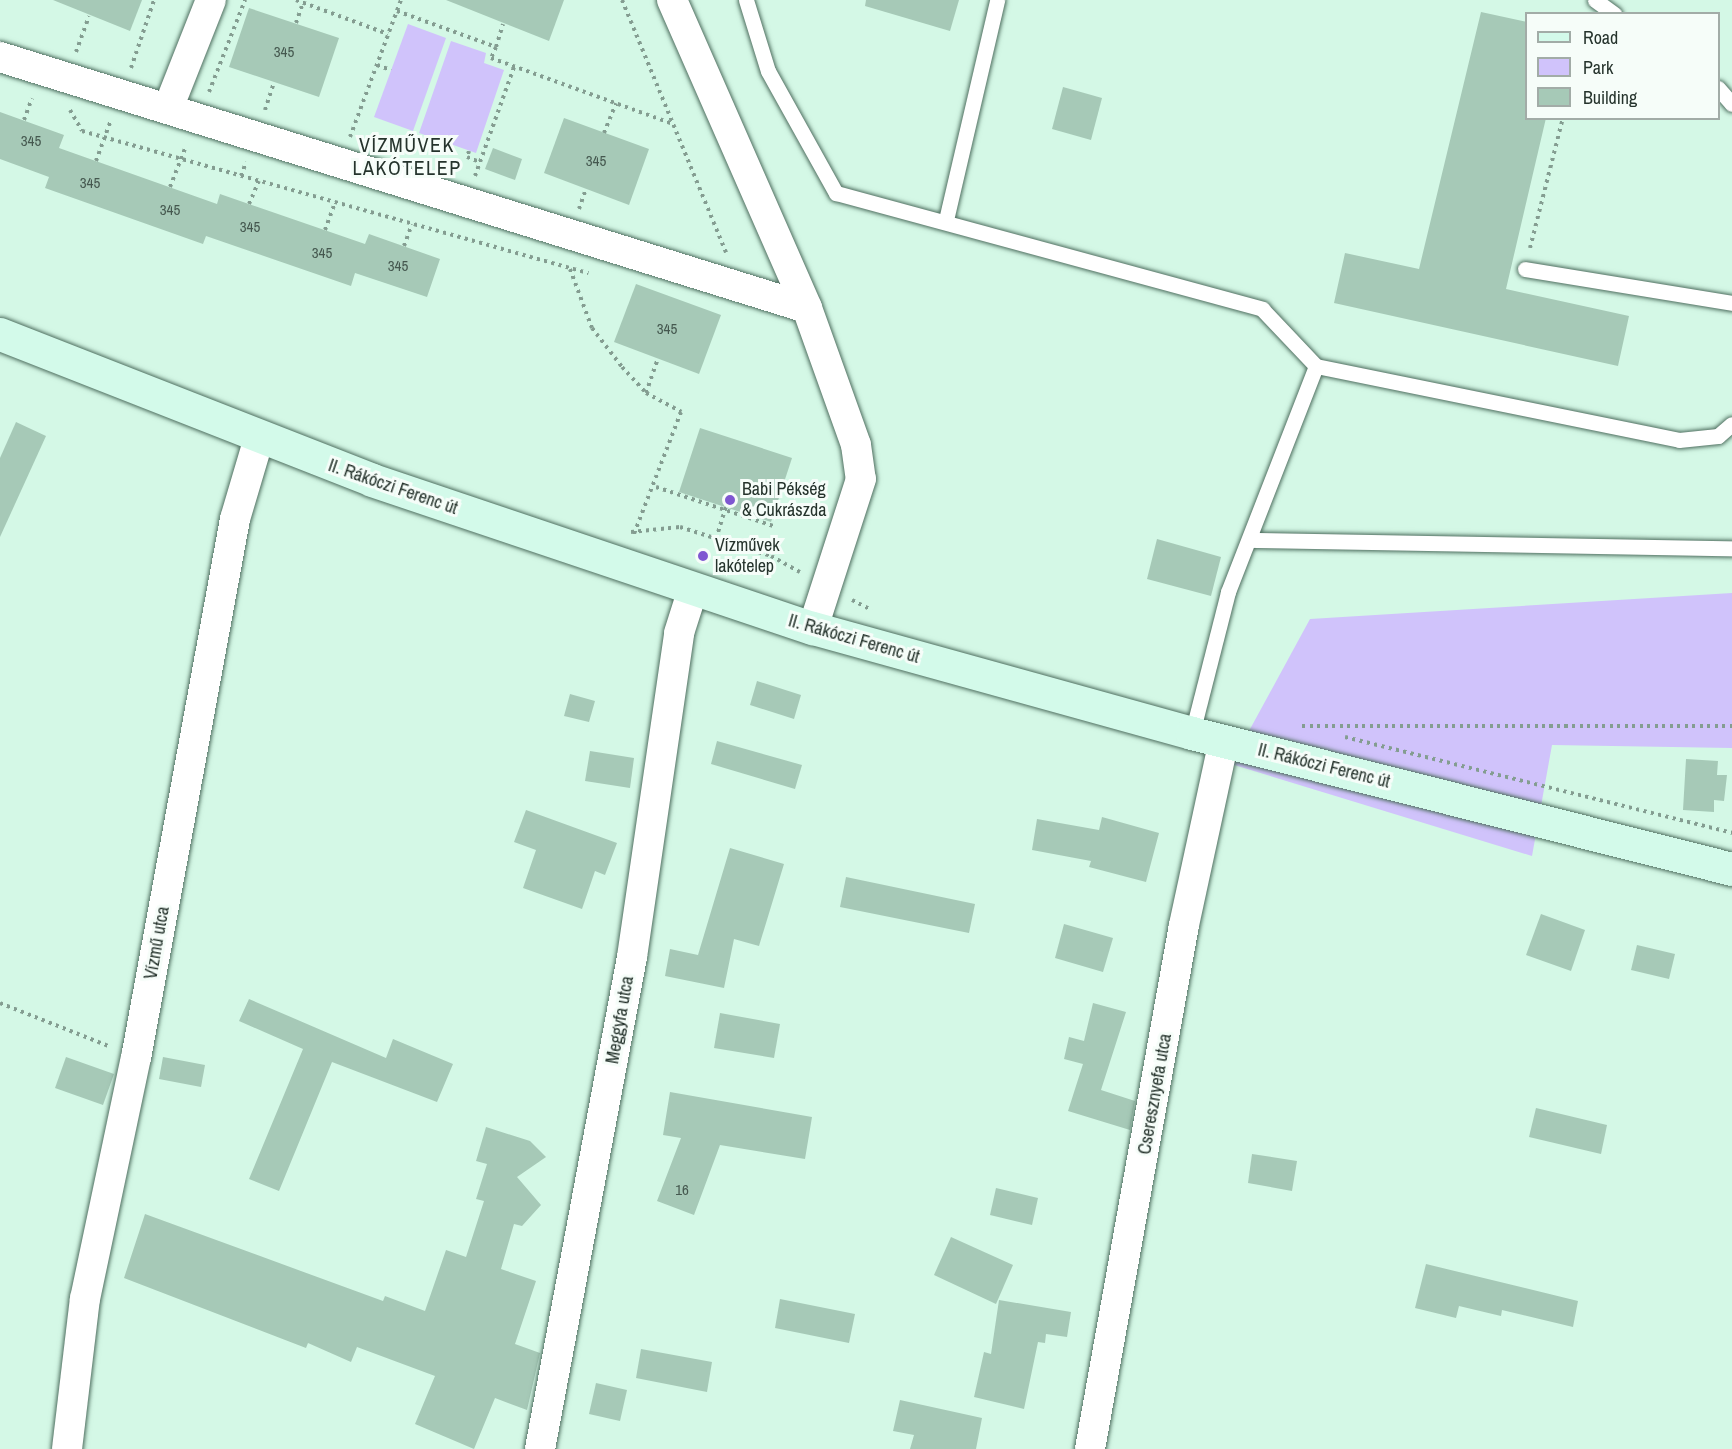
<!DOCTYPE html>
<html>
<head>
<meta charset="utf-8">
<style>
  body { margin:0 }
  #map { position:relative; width:1732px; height:1449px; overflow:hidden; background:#d4f8e6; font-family:"Archivo Narrow",sans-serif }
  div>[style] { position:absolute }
  .green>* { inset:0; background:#d0c3fb }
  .building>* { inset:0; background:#a6c9b7 }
  .path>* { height:4px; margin-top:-2px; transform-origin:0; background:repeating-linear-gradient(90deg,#849d91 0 3px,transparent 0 7.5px) }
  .roads { filter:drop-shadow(0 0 2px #4f6f60) drop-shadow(0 0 2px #4f6f60) }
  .lane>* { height:15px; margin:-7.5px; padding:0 7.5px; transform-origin:7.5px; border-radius:7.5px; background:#fff }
  .street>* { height:30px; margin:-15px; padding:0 15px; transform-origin:15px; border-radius:15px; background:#fff }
  .secondary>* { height:33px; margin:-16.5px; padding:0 16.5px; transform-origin:16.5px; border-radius:16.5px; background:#d3faea }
  .dots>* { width:16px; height:16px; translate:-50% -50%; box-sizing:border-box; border:3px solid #f6fdf9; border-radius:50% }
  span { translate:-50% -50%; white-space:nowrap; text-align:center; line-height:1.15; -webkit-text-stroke:6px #f6fdf9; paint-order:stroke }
  .number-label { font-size:15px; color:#45584f }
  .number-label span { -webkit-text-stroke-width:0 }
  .street-label { font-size:18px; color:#25332c }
  .poi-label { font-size:18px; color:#25332c }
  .left { translate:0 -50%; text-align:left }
  .neighbourhood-label { font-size:20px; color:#25332c; letter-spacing:1.5px }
  .legend { position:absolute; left:1525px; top:12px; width:195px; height:108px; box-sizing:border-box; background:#f6fdf9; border:2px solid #a2aca7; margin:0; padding:8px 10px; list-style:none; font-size:18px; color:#25332c }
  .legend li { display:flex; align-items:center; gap:12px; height:30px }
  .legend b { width:30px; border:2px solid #a2aca7 }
</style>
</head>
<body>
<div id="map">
  <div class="green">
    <div style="clip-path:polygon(408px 24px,446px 38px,413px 131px,374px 117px)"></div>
    <div style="clip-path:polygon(451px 41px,486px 53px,484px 63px,504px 70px,476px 153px,419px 133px)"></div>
    <div style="clip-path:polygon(1732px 593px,1732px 748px,1552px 745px,1532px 856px,1231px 764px,1310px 619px)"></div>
  </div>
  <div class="building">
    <div style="clip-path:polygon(53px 0,142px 0,130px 31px)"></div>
    <div style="clip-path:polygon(446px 0,564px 0,549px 41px)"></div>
    <div style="clip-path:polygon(866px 0,959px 0,950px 31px,865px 6px)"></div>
    <div style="clip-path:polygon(249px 8px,339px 38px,319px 97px,229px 67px)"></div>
    <div style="clip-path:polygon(1481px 12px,1527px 22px,1527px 118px,1546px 118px,1506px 289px,1629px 316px,1618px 366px,1334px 303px,1345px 253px,1419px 269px)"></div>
    <div style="clip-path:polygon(1063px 87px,1102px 98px,1091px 140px,1052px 129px)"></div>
    <div style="clip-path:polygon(0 112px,64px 135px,59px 148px,217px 204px,220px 194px,365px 244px,369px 234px,440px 259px,427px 297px,355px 273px,351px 286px,206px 236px,203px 244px,45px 188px,49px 177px,0 159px)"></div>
    <div style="clip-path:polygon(564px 118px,649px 149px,629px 205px,544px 173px)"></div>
    <div style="clip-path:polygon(493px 148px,522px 159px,515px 180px,485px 169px)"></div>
    <div style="clip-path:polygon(636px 284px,721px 315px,699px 374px,614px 342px)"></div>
    <div style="clip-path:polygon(16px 422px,46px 436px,0 537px,0 458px)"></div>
    <div style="clip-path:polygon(700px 428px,792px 458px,771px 522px,679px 492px)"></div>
    <div style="clip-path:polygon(1157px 539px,1221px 557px,1211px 596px,1147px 579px)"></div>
    <div style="clip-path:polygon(757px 681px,801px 695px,794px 719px,750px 705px)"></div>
    <div style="clip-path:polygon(570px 694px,595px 701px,589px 722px,564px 716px)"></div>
    <div style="clip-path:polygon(717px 741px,802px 765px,795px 789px,711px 764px)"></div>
    <div style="clip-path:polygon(590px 751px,634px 758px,630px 788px,585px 781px)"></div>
    <div style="clip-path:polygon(1686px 759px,1718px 761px,1717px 775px,1727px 775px,1724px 801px,1714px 800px,1714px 812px,1683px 810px)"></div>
    <div style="clip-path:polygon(526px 810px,617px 843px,605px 875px,595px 871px,582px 909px,523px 888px,536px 850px,514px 842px)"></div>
    <div style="clip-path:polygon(1102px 817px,1159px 833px,1146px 882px,1089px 867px,1091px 861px,1032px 850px,1037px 819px,1099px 830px)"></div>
    <div style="clip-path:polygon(730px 848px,784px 864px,759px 946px,734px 939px,724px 988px,665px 976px,670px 949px,698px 955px)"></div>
    <div style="clip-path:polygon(846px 877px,975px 904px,969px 933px,840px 907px)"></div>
    <div style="clip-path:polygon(1541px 914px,1585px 930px,1571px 971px,1526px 955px)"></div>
    <div style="clip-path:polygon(1064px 924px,1113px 938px,1103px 972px,1055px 958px)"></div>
    <div style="clip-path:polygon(1637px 945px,1675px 954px,1669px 979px,1631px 970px)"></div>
    <div style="clip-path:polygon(249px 999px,386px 1058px,393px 1039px,453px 1064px,437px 1102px,332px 1062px,279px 1191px,249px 1179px,303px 1049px,239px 1021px)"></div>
    <div style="clip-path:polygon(1093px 1003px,1126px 1012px,1101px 1090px,1135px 1101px,1130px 1130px,1068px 1111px,1083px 1064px,1064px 1059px,1069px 1037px,1084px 1041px)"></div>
    <div style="clip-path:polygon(720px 1013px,780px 1024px,774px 1058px,714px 1048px)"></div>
    <div style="clip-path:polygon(66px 1057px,114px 1074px,103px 1105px,55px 1088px)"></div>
    <div style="clip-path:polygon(163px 1057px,205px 1065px,201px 1087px,159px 1079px)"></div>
    <div style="clip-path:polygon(670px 1092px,812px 1117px,805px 1159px,720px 1145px,694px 1215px,657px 1201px,681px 1138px,663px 1135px)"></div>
    <div style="clip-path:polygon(1536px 1108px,1607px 1125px,1601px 1154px,1529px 1137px)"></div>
    <div style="clip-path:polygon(486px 1127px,530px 1141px,546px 1157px,517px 1177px,541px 1205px,522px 1226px,514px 1224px,501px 1269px,536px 1281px,515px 1344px,540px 1353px,527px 1410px,495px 1398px,474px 1449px,415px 1424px,435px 1376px,357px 1347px,351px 1362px,308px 1343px,306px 1348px,124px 1278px,145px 1214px,383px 1301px,385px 1296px,425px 1311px,446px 1250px,466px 1257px,484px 1201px,476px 1199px,487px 1164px,476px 1161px)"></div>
    <div style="clip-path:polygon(1252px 1154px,1297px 1161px,1292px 1191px,1248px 1183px)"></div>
    <div style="clip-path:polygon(996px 1188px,1038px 1198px,1032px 1225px,990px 1215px)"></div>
    <div style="clip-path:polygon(951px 1237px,1013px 1265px,996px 1304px,934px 1275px)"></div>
    <div style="clip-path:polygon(1426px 1264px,1578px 1301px,1573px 1327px,1502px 1310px,1501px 1316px,1459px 1306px,1456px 1318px,1415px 1308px)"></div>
    <div style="clip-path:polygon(780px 1299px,855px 1314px,849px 1343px,775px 1328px)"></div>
    <div style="clip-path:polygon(999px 1300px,1071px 1312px,1067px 1337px,1046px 1334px,1045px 1343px,1038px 1342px,1024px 1409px,974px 1397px,984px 1352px,991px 1354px)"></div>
    <div style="clip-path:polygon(641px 1349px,712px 1362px,707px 1392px,636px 1378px)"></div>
    <div style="clip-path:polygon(596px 1383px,627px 1390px,620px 1421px,589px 1414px)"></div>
    <div style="clip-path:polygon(900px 1400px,982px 1418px,976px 1449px,910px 1449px,914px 1435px,893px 1431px)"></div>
  </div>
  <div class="path">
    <div style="left:296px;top:0;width:98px;rotate:20.3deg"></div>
    <div style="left:622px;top:0;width:273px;rotate:67.6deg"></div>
    <div style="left:397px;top:11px;width:105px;rotate:20deg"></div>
    <div style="left:496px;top:47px;width:12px;rotate:114deg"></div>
    <div style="left:491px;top:58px;width:194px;rotate:19.9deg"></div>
    <div style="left:296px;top:23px;width:21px;rotate:-71deg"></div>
    <div style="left:496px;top:47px;width:24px;rotate:-73deg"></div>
    <div style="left:76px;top:52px;width:38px;rotate:-70deg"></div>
    <div style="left:377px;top:65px;width:15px;rotate:20deg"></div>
    <div style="left:131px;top:68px;width:72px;rotate:-71.3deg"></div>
    <div style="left:209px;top:92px;width:99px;rotate:-68.6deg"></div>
    <div style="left:70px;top:110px;width:24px;rotate:60deg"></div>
    <div style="left:82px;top:131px;width:526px;rotate:15.68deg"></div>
    <div style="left:265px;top:110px;width:29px;rotate:-72deg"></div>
    <div style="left:24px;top:120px;width:23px;rotate:-70deg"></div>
    <div style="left:604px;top:133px;width:32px;rotate:-68deg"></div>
    <div style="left:350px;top:137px;width:146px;rotate:-69.6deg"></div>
    <div style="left:469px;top:151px;width:6px;rotate:108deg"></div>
    <div style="left:467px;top:157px;width:14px;rotate:21deg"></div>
    <div style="left:96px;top:161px;width:44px;rotate:-69.9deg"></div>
    <div style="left:241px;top:176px;width:15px;rotate:-70deg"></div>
    <div style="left:475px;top:176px;width:116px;rotate:-70.3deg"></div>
    <div style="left:170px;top:187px;width:44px;rotate:-68.7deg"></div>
    <div style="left:249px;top:204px;width:25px;rotate:-67deg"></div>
    <div style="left:579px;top:209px;width:21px;rotate:-71deg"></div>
    <div style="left:325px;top:230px;width:30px;rotate:-70deg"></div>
    <div style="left:404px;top:246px;width:23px;rotate:-70deg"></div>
    <div style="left:1530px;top:248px;width:134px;rotate:-75.8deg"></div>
    <div style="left:570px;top:269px;width:63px;rotate:69.6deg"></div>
    <div style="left:592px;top:328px;width:49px;rotate:52.4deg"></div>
    <div style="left:622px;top:367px;width:35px;rotate:47deg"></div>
    <div style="left:646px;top:393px;width:40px;rotate:28deg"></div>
    <div style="left:681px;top:412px;width:131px;rotate:111.1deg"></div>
    <div style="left:646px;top:393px;width:37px;rotate:-71deg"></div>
    <div style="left:656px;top:487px;width:126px;rotate:18.4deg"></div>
    <div style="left:631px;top:532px;width:49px;rotate:-5.8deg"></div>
    <div style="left:680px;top:527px;width:96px;rotate:17.7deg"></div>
    <div style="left:771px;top:556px;width:33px;rotate:29deg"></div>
    <div style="left:716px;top:539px;width:34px;rotate:-73deg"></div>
    <div style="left:852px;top:600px;width:22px;rotate:27deg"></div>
    <div style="left:1302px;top:726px;width:430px"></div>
    <div style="left:1345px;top:737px;width:399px;rotate:13.9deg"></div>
    <div style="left:0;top:1003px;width:119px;rotate:21.6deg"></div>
  </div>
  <div class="roads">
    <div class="lane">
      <div style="left:746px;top:0;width:74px;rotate:72.8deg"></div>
      <div style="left:768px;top:71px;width:140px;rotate:60.9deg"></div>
      <div style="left:836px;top:193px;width:442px;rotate:15.2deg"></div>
      <div style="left:1262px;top:309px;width:79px;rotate:46.5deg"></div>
      <div style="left:1316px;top:366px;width:243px;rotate:111.3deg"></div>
      <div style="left:1228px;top:592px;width:146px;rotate:104.3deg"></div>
      <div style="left:1595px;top:0;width:24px;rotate:36deg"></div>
      <div style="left:1718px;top:88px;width:21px;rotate:49deg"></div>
      <div style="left:946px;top:220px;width:226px;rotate:-76.9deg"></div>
      <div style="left:1525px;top:269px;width:210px;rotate:9.3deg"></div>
      <div style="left:1316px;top:366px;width:370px;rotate:11.5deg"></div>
      <div style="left:1679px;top:440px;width:39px;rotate:-6deg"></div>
      <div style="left:1718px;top:436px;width:18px;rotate:-41deg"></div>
      <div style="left:1251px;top:540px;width:481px;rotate:1deg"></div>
    </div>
    <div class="street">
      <div style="left:672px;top:0;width:336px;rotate:66.3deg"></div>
      <div style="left:807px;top:308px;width:145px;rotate:70.3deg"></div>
      <div style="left:856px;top:445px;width:34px;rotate:82deg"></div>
      <div style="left:861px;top:479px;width:157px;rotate:107.9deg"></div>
      <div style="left:0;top:57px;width:845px;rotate:17.28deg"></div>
      <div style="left:169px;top:106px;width:114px;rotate:-68.4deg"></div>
      <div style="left:67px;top:1449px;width:151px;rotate:-83.2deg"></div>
      <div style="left:85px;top:1299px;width:246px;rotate:-78.1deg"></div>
      <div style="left:136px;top:1058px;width:548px;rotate:-79.59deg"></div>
      <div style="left:235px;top:519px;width:84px;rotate:-73.5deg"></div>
      <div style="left:540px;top:1449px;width:501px;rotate:-79.41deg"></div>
      <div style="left:632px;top:957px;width:327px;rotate:-81.7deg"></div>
      <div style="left:679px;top:633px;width:46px;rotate:-72.3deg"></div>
      <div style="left:1090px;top:1449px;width:532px;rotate:-79.83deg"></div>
      <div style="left:1184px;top:925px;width:189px;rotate:-77.8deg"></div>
    </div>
    <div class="secondary">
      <div style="left:0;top:334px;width:400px;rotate:21.4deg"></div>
      <div style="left:372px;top:480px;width:465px;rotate:18.6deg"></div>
      <div style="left:813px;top:628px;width:393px;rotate:15.5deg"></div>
      <div style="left:1192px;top:733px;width:557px;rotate:14.14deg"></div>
    </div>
  </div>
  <div class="dots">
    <div style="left:730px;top:500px;background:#7f57d1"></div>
    <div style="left:703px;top:556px;background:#7f57d1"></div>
  </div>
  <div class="number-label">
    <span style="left:284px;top:52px">345</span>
    <span style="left:31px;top:141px">345</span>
    <span style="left:596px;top:161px">345</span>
    <span style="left:90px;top:183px">345</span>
    <span style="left:170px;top:210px">345</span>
    <span style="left:250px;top:227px">345</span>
    <span style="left:322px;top:253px">345</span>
    <span style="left:398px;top:266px">345</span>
    <span style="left:667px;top:329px">345</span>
    <span style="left:682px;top:1190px">16</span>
  </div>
  <div class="street-label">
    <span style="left:393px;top:487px;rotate:19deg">II. Rákóczi Ferenc út</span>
    <span style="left:854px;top:639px;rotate:16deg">II. Rákóczi Ferenc út</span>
    <span style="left:1324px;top:766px;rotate:14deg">II. Rákóczi Ferenc út</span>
    <span style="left:157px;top:943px;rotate:-80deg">Vízmű utca</span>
    <span style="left:620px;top:1020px;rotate:-80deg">Meggyfa utca</span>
    <span style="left:1155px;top:1094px;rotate:-80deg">Cseresznyefa utca</span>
  </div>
  <div class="poi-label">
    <span class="left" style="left:742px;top:500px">Babi Pékség<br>&amp; Cukrászda</span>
    <span class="left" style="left:715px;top:556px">Vízművek<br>lakótelep</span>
  </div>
  <div class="neighbourhood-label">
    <span style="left:407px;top:156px">VÍZMŰVEK<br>LAKÓTELEP</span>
  </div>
  <ul class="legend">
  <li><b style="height:8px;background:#d3faea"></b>Road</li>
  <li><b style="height:16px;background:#d0c3fb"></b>Park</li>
  <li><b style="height:16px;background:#a6c9b7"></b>Building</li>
  </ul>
</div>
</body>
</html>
